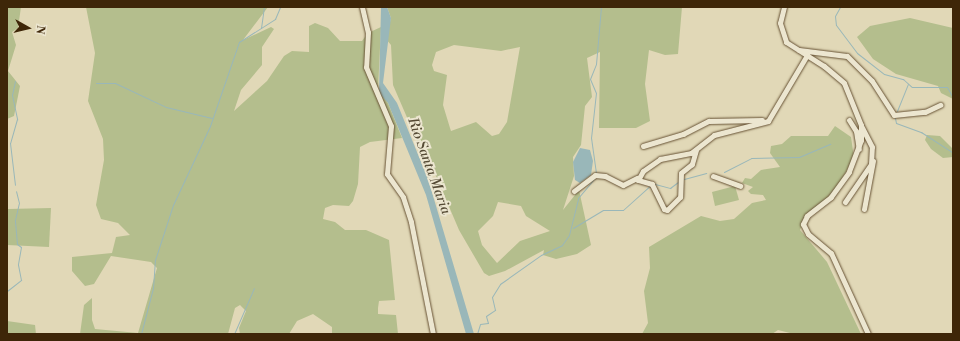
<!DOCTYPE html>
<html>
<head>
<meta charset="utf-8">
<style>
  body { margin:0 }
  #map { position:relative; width:960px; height:341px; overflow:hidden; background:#e1d8b7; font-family:"Libre Bodoni",serif }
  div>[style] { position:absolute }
  .green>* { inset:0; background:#b4be8d }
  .water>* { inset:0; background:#99b7b9 }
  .stream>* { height:1px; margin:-0.5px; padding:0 0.5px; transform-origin:0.5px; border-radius:0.5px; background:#99b7b9 }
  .roads { filter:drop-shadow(0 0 1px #675234) drop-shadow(0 0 1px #675234) }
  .minor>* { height:5px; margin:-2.5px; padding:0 2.5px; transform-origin:2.5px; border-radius:2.5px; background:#ece6d0 }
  span { translate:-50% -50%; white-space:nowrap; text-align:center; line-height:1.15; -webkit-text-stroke:4px #ece6d0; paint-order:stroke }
  .water-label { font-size:14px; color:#554a34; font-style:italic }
  .frame { position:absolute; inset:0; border:8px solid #3e2608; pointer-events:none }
  .north { position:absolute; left:8px; top:8px; width:40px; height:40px; -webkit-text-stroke:3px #ece6d0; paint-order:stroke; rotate:98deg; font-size:11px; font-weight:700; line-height:16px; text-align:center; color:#3e2608 }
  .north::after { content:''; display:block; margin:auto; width:14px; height:18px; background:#3e2608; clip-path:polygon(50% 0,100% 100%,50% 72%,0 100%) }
</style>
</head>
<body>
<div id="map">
  <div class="green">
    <div style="clip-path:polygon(7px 7px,21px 7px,18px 28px,12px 32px,16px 45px,8px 71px,20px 86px,14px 116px,7px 119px)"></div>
    <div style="clip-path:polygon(86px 7px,268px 7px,243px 40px,271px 27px,274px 29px,262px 47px,262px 65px,241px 90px,234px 111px,267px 81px,284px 56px,292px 51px,309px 52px,309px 26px,315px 23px,328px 28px,340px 41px,362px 41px,368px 33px,381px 27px,378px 89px,388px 103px,402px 138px,370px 142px,360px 147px,358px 184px,353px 201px,349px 206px,333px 205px,325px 208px,323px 219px,335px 222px,345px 230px,366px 230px,389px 240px,395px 300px,379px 301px,378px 308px,378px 314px,396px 315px,398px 334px,332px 334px,332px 327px,313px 314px,297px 321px,289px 334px,240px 334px,239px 328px,246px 311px,240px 305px,235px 308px,228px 334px,80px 334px,84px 305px,92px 298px,92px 320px,95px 329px,138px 333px,157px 268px,151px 262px,111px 256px,94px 284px,85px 286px,72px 271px,72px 257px,112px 253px,116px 237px,130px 235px,118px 223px,101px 219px,96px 205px,104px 160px,103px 139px,88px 101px,95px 53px)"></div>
    <div style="clip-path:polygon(evenodd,387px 7px,682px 7px,678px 54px,665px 55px,649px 50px,645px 84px,650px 121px,636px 128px,599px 128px,600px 52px,587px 58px,592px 97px,585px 106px,581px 145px,573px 157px,574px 176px,563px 210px,579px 190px,591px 245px,577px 254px,556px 259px,543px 255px,544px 250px,505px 271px,489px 276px,484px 273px,459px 230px,436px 176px,428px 166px,393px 85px,391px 45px,386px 39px,391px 18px,387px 7px,454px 45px,501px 51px,520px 47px,507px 122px,499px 134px,492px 136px,476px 122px,451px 131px,450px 128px,443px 105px,447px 75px,434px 71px,432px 65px,436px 52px,454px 45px,387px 7px,498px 202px,521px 206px,526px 216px,550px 231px,520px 241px,497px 263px,482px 245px,478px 231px,493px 216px,498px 202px)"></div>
    <div style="clip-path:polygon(910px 18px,953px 28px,953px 99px,941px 93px,938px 86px,896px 74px,873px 59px,857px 37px,870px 26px)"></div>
    <div style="clip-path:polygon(835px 126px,851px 137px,854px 158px,834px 192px,804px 219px,800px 230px,827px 262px,861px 334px,794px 334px,778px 330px,772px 334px,642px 334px,648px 323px,644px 291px,650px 268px,649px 247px,701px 216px,720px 221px,734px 219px,752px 203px,766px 200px,763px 195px,751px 194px,748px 191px,753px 187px,742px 183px,745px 178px,751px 179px,761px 170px,780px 167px,770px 153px,771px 146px,782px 144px,791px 136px,828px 136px)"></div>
    <div style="clip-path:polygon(927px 135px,940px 136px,953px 149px,953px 157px,943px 158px,931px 149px,925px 140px)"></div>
    <div style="clip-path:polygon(735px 186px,739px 200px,715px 206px,712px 192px)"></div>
    <div style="clip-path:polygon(51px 208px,49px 247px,7px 245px,8px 209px)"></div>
    <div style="clip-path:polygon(7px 321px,35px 325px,36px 334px,7px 334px)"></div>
  </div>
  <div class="water">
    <div style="clip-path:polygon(381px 7px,387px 7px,391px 18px,383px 83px,397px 103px,428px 179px,474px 334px,466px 334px,426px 195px,388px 103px,379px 93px)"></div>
    <div style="clip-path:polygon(580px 148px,590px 150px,593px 161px,591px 175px,580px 183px,575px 180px,573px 162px)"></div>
  </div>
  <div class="stream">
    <div style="left:286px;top:7px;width:6px"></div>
    <div style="left:343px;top:7px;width:6px"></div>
    <div style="left:840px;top:7px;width:10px;rotate:119deg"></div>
    <div style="left:835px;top:16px;width:9px;rotate:84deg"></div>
    <div style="left:836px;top:25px;width:35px;rotate:53deg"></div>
    <div style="left:857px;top:53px;width:34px;rotate:38deg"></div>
    <div style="left:884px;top:74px;width:20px;rotate:15deg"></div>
    <div style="left:903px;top:79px;width:12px;rotate:42deg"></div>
    <div style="left:912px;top:87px;width:35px"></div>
    <div style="left:947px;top:87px;width:13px;rotate:61deg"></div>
    <div style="left:261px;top:28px;width:21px;rotate:-82deg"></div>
    <div style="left:15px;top:81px;width:14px;rotate:102deg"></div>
    <div style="left:12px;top:95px;width:25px;rotate:78deg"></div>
    <div style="left:17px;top:119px;width:25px;rotate:106deg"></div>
    <div style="left:10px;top:143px;width:42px;rotate:83.2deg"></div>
    <div style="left:96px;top:83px;width:19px"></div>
    <div style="left:115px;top:83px;width:56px;rotate:25.2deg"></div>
    <div style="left:166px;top:107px;width:47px;rotate:13.4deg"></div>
    <div style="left:897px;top:111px;width:29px;rotate:-68deg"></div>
    <div style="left:895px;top:118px;width:5px;rotate:79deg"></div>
    <div style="left:896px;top:123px;width:27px;rotate:20deg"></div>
    <div style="left:921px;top:132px;width:38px;rotate:33deg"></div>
    <div style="left:724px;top:172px;width:30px;rotate:-27deg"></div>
    <div style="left:751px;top:158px;width:48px;rotate:-1.2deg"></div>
    <div style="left:799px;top:157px;width:34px;rotate:-23deg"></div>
    <div style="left:596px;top:173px;width:35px;rotate:-98deg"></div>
    <div style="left:591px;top:138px;width:45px;rotate:-83.7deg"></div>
    <div style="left:596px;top:93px;width:15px;rotate:-113deg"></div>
    <div style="left:590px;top:79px;width:16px;rotate:-68deg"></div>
    <div style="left:596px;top:64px;width:57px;rotate:-85deg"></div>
    <div style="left:684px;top:179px;width:23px;rotate:-15deg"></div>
    <div style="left:655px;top:184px;width:16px;rotate:15deg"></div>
    <div style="left:670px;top:188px;width:10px;rotate:-37deg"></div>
    <div style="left:573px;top:228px;width:35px;rotate:-31deg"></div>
    <div style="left:603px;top:210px;width:20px"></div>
    <div style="left:623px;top:210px;width:38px;rotate:-42deg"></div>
    <div style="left:7px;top:291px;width:18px;rotate:-38deg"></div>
    <div style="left:21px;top:280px;width:16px;rotate:-101deg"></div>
    <div style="left:18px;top:264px;width:17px;rotate:-80deg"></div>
    <div style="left:21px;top:247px;width:5px;rotate:-143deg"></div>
    <div style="left:17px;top:244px;width:24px;rotate:-95deg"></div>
    <div style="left:15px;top:220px;width:17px;rotate:-77deg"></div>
    <div style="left:19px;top:203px;width:12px;rotate:-104deg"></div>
    <div style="left:141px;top:334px;width:48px;rotate:-75.4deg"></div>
    <div style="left:153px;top:288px;width:28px;rotate:-86deg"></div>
    <div style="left:155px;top:260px;width:58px;rotate:-71.9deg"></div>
    <div style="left:173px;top:205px;width:87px;rotate:-64.9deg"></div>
    <div style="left:210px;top:126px;width:89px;rotate:-71deg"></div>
    <div style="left:239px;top:42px;width:43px;rotate:-32.6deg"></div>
    <div style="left:275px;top:19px;width:13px;rotate:-67deg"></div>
    <div style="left:234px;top:334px;width:50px;rotate:-66.5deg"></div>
    <div style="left:477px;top:334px;width:10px;rotate:-73deg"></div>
    <div style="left:480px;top:324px;width:8px;rotate:-7deg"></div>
    <div style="left:488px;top:323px;width:7px;rotate:-106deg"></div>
    <div style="left:486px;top:316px;width:11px;rotate:-34deg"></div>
    <div style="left:495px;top:310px;width:13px;rotate:-103deg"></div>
    <div style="left:492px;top:297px;width:15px;rotate:-58deg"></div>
    <div style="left:500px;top:284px;width:50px;rotate:-35.3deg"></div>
    <div style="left:541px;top:255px;width:23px;rotate:-25deg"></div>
    <div style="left:562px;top:245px;width:12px;rotate:-55deg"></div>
    <div style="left:569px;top:235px;width:38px;rotate:-76deg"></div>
    <div style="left:578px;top:198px;width:26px;rotate:-50deg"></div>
  </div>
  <div class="roads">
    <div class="minor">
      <div style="left:362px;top:7px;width:26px;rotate:77deg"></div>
      <div style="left:368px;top:32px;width:35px;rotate:93deg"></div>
      <div style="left:366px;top:67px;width:64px;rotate:67deg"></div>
      <div style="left:391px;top:126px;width:48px;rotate:94.8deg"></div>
      <div style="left:387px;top:174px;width:28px;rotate:55deg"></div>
      <div style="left:403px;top:197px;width:26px;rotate:72deg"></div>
      <div style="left:411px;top:222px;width:114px;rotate:78.9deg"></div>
      <div style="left:784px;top:7px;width:16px;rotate:104deg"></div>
      <div style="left:780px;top:23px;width:20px;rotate:72deg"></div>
      <div style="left:786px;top:42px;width:45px;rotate:32.3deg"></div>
      <div style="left:824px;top:66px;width:26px;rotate:40deg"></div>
      <div style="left:844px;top:83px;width:45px;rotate:68deg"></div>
      <div style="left:861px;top:125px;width:15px;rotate:90deg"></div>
      <div style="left:861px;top:140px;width:34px;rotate:111deg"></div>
      <div style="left:849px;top:172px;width:31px;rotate:126deg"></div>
      <div style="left:831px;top:197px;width:31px;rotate:142deg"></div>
      <div style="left:807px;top:216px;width:9px;rotate:117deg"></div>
      <div style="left:803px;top:224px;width:11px;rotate:63deg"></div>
      <div style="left:808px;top:234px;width:30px;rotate:40deg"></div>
      <div style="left:831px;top:253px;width:89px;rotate:65.4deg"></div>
      <div style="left:799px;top:50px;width:48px;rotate:7.1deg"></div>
      <div style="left:847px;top:56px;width:35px;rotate:45deg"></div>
      <div style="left:872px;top:81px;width:40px;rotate:57.1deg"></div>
      <div style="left:894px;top:115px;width:31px;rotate:-6deg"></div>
      <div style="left:925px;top:112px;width:17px;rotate:-25deg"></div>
      <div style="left:849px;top:120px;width:13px;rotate:58deg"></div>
      <div style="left:856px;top:131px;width:18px;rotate:81deg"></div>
      <div style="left:643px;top:146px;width:42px;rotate:-16.7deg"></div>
      <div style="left:683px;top:134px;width:29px;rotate:-27deg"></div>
      <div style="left:709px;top:121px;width:53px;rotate:-1.1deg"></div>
      <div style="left:696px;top:150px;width:15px;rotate:106deg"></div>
      <div style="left:692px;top:164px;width:14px;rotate:141deg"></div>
      <div style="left:681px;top:173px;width:24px;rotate:92deg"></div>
      <div style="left:680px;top:197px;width:18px;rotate:135deg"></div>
      <div style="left:667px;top:210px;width:3px;rotate:-162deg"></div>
      <div style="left:664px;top:209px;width:28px;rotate:-116deg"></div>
      <div style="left:652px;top:184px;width:15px;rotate:-164deg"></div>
      <div style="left:638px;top:180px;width:10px;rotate:-61deg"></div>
      <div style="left:643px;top:171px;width:21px;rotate:-35deg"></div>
      <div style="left:660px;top:159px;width:32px;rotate:-11deg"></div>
      <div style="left:691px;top:153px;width:29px;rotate:-38deg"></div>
      <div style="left:714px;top:135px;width:56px;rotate:-14.5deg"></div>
      <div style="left:768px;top:121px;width:77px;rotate:-59.4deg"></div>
      <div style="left:713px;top:176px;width:29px;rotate:20deg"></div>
      <div style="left:574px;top:191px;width:26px;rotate:-37deg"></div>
      <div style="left:595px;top:175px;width:10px;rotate:6deg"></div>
      <div style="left:605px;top:176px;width:20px;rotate:27deg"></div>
      <div style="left:623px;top:185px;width:16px;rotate:-27deg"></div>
      <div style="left:845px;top:202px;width:46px;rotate:-55.6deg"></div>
      <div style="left:871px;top:164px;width:17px;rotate:-87deg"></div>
      <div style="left:872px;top:147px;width:22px;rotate:-117deg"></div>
      <div style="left:864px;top:209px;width:49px;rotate:-79.4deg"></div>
    </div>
  </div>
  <div class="water-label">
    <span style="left:429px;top:166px;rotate:70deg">Rio Santa Maria</span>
  </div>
  <div class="frame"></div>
  <div class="north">N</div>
</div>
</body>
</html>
